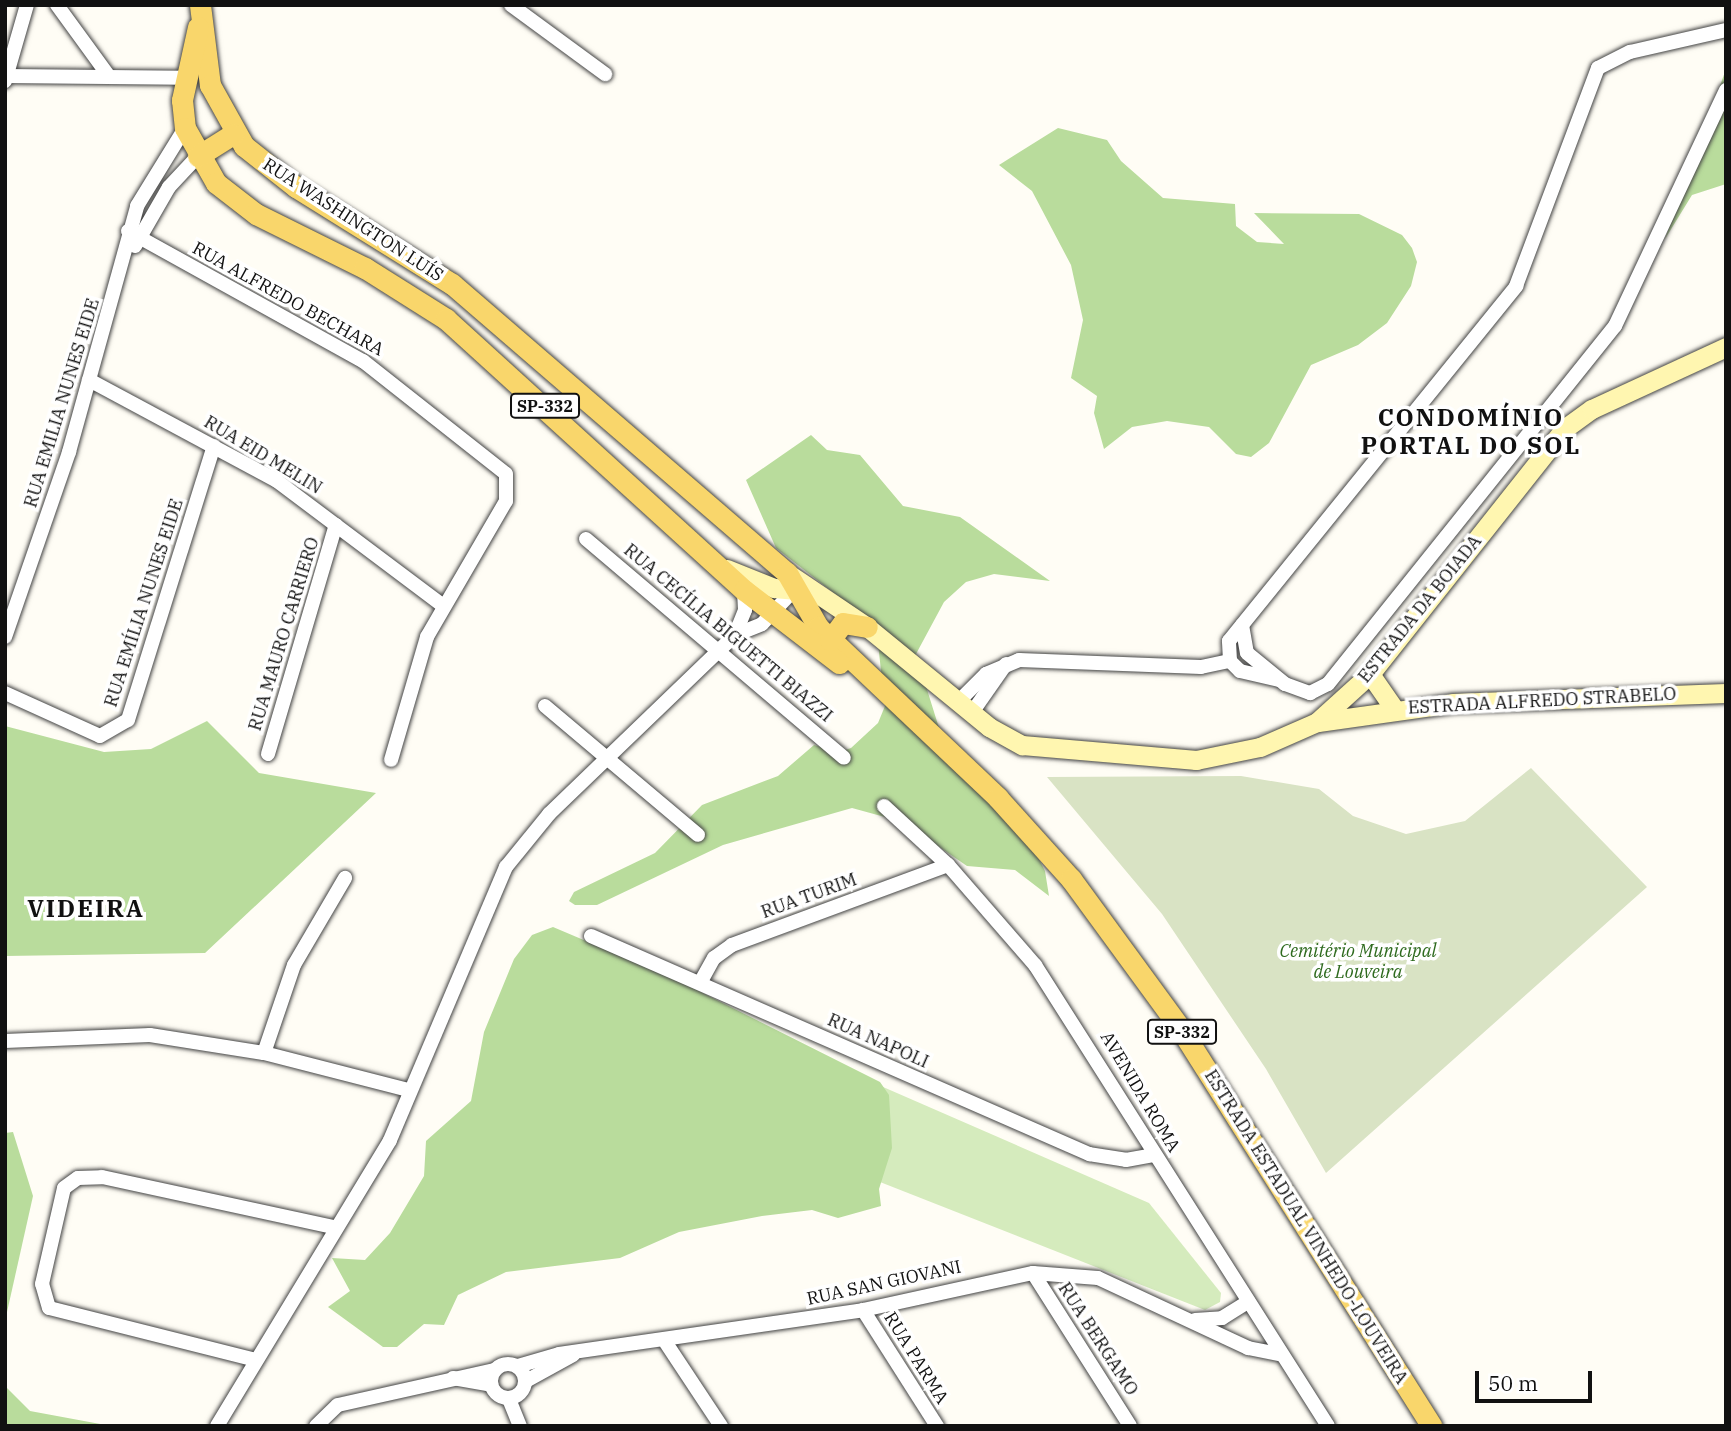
<!DOCTYPE html>
<html>
<head>
<meta charset="utf-8">
<style>
  body { margin:0 }
  #map { position:relative; width:1731px; height:1431px; overflow:hidden; background:#fffdf5; font-family:"IBM Plex Serif",serif }
  div>[style] { position:absolute }
  .green>* { inset:0; background:#d5ebbd }
  .forest>* { inset:0; background:#b9dc9c }
  .cemetery>* { inset:0; background:#d9e3c4 }
  .roads { filter:drop-shadow(0 0 2px #444) drop-shadow(0 0 2px #444) }
  .street>* { height:14px; margin:-7px; padding:0 7px; transform-origin:7px; border-radius:7px; background:#fff }
  .street>.ring { margin:-7px; padding:0; box-sizing:content-box; background:none; border:14px solid #fff; border-radius:50% }
  .secondary>* { height:19px; margin:-9.5px; padding:0 9.5px; transform-origin:9.5px; border-radius:9.5px; background:#fff6b0 }
  .primary>* { height:21px; margin:-10.5px; padding:0 10.5px; transform-origin:10.5px; border-radius:10.5px; background:#f9d66b }
  span { translate:-50% -50%; white-space:nowrap; text-align:center; line-height:1.15; -webkit-text-stroke:7px #fff; paint-order:stroke }
  .shield-label span { padding:2px 5px; background:#fff; border:2px solid; border-radius:5px; -webkit-text-stroke-width:0 }
  .shield-label { font-size:16px; color:#111; font-weight:700 }
  .street-label { font-size:18px; color:#111 }
  .park-label { font-size:18px; color:#2f6b1f; font-style:italic }
  .district-label { font-size:24px; color:#111; font-weight:700; letter-spacing:2px }
  .frame { position:absolute; inset:0; border:7px solid #111; pointer-events:none }
  .scale { position:absolute; left:1475px; top:1371px; width:117px; height:32px; box-sizing:border-box; border:4px solid #111; border-top:0; padding-left:9px; font-size:21px; line-height:24px; white-space:nowrap; color:#111; -webkit-text-stroke:5px #fff; paint-order:stroke }
</style>
</head>
<body>
<div id="map">
  <div class="green">
    <div style="clip-path:polygon(560px 946px,1149px 1203px,1221px 1293px,1220px 1302px,1205px 1310px,880px 1182px)"></div>
  </div>
  <div class="forest">
    <div style="clip-path:polygon(1726px 69px,1726px 184px,1692px 195px,1665px 239px)"></div>
    <div style="clip-path:polygon(1058px 128px,1107px 140px,1121px 161px,1163px 198px,1235px 204px,1236px 226px,1257px 242px,1284px 244px,1254px 213px,1359px 214px,1402px 235px,1412px 248px,1417px 262px,1411px 286px,1387px 323px,1358px 345px,1311px 365px,1269px 443px,1251px 457px,1236px 454px,1209px 427px,1167px 421px,1132px 427px,1104px 449px,1094px 413px,1097px 396px,1071px 378px,1083px 320px,1071px 265px,1032px 191px,999px 165px)"></div>
    <div style="clip-path:polygon(811px 435px,827px 450px,860px 455px,903px 506px,960px 517px,1050px 581px,994px 574px,966px 582px,944px 602px,916px 654px,939px 728px,1012px 806px,1045px 871px,1049px 896px,1015px 870px,967px 866px,903px 822px,852px 808px,723px 845px,597px 905px,575px 905px,569px 901px,574px 892px,655px 853px,702px 805px,778px 776px,814px 745px,839px 752px,851px 748px,878px 723px,885px 706px,876px 626px,776px 548px,746px 480px)"></div>
    <div style="clip-path:polygon(207px 721px,259px 773px,376px 793px,205px 953px,5px 956px,5px 726px,104px 752px,151px 749px)"></div>
    <div style="clip-path:polygon(553px 927px,671px 977px,880px 1082px,889px 1095px,892px 1148px,879px 1189px,881px 1206px,838px 1218px,812px 1210px,762px 1216px,679px 1232px,620px 1258px,506px 1272px,458px 1295px,444px 1325px,424px 1324px,397px 1347px,383px 1347px,328px 1307px,350px 1291px,332px 1258px,365px 1260px,390px 1233px,424px 1176px,426px 1141px,471px 1101px,484px 1032px,514px 959px,532px 935px)"></div>
    <div style="clip-path:polygon(13px 1132px,33px 1196px,5px 1321px,5px 1133px)"></div>
    <div style="clip-path:polygon(5px 1386px,30px 1411px,111px 1426px,5px 1426px)"></div>
  </div>
  <div class="cemetery">
    <div style="clip-path:polygon(1531px 768px,1647px 887px,1326px 1173px,1266px 1069px,1162px 914px,1047px 777px,1241px 776px,1319px 789px,1353px 816px,1406px 834px,1465px 821px)"></div>
  </div>
  <div class="roads">
    <div class="street">
      <div style="left:57px;top:5px;width:87px;rotate:53.9deg"></div>
      <div style="left:511px;top:5px;width:117px;rotate:36.3deg"></div>
      <div style="left:5px;top:76px;width:178px;rotate:0.6deg"></div>
      <div style="left:5px;top:81px;width:79px;rotate:-73.9deg"></div>
      <div style="left:128px;top:231px;width:269px;rotate:29deg"></div>
      <div style="left:363px;top:361px;width:182px;rotate:38.3deg"></div>
      <div style="left:506px;top:474px;width:27px;rotate:90deg"></div>
      <div style="left:506px;top:501px;width:157px;rotate:120.2deg"></div>
      <div style="left:427px;top:637px;width:128px;rotate:106.3deg"></div>
      <div style="left:135px;top:246px;width:68px;rotate:-60deg"></div>
      <div style="left:169px;top:187px;width:42px;rotate:-46.9deg"></div>
      <div style="left:89px;top:380px;width:213px;rotate:28.2deg"></div>
      <div style="left:277px;top:481px;width:205px;rotate:36.9deg"></div>
      <div style="left:586px;top:539px;width:338px;rotate:40.3deg"></div>
      <div style="left:1242px;top:625px;width:28px;rotate:80deg"></div>
      <div style="left:1247px;top:653px;width:49px;rotate:39.2deg"></div>
      <div style="left:1285px;top:684px;width:27px;rotate:20deg"></div>
      <div style="left:1310px;top:693px;width:20px;rotate:-27deg"></div>
      <div style="left:1328px;top:684px;width:459px;rotate:-51.3deg"></div>
      <div style="left:1615px;top:326px;width:261px;rotate:-64.8deg"></div>
      <div style="left:735px;top:635px;width:29px;rotate:-22deg"></div>
      <div style="left:762px;top:624px;width:45px;rotate:-46.8deg"></div>
      <div style="left:5px;top:637px;width:196px;rotate:-70.9deg"></div>
      <div style="left:69px;top:452px;width:255px;rotate:-74.5deg"></div>
      <div style="left:137px;top:206px;width:92px;rotate:-58.4deg"></div>
      <div style="left:1279px;top:680px;width:40px;rotate:-167deg"></div>
      <div style="left:1240px;top:671px;width:14px;rotate:-135deg"></div>
      <div style="left:1230px;top:661px;width:20px;rotate:-93deg"></div>
      <div style="left:1229px;top:641px;width:457px;rotate:-51deg"></div>
      <div style="left:1516px;top:286px;width:233px;rotate:-69.4deg"></div>
      <div style="left:1598px;top:68px;width:36px;rotate:-27deg"></div>
      <div style="left:1630px;top:52px;width:98px;rotate:-12.9deg"></div>
      <div style="left:5px;top:693px;width:104px;rotate:24.4deg"></div>
      <div style="left:100px;top:736px;width:32px;rotate:-30deg"></div>
      <div style="left:128px;top:720px;width:287px;rotate:-72.6deg"></div>
      <div style="left:958px;top:702px;width:40px;rotate:-45deg"></div>
      <div style="left:986px;top:674px;width:36px;rotate:-23deg"></div>
      <div style="left:1019px;top:660px;width:182px;rotate:2.2deg"></div>
      <div style="left:1201px;top:667px;width:30px;rotate:-12deg"></div>
      <div style="left:545px;top:706px;width:200px;rotate:40.1deg"></div>
      <div style="left:971px;top:714px;width:61px;rotate:-55deg"></div>
      <div style="left:268px;top:754px;width:239px;rotate:-73.5deg"></div>
      <div style="left:884px;top:806px;width:87px;rotate:42.7deg"></div>
      <div style="left:948px;top:865px;width:133px;rotate:49deg"></div>
      <div style="left:1035px;top:965px;width:546px;rotate:57.56deg"></div>
      <div style="left:591px;top:936px;width:544px;rotate:23.64deg"></div>
      <div style="left:1089px;top:1154px;width:37px;rotate:9deg"></div>
      <div style="left:1126px;top:1160px;width:29px;rotate:-10deg"></div>
      <div style="left:700px;top:983px;width:29px;rotate:-61deg"></div>
      <div style="left:714px;top:958px;width:22px;rotate:-36deg"></div>
      <div style="left:732px;top:945px;width:230px;rotate:-20.3deg"></div>
      <div style="left:5px;top:1041px;width:145px;rotate:-2.4deg"></div>
      <div style="left:150px;top:1035px;width:115px;rotate:9deg"></div>
      <div style="left:264px;top:1053px;width:149px;rotate:14.4deg"></div>
      <div style="left:264px;top:1053px;width:93px;rotate:-71.2deg"></div>
      <div style="left:294px;top:965px;width:101px;rotate:-59.6deg"></div>
      <div style="left:1033px;top:1273px;width:181px;rotate:57.6deg"></div>
      <div style="left:863px;top:1310px;width:138px;rotate:57.5deg"></div>
      <div style="left:1195px;top:1320px;width:27px;rotate:-4deg"></div>
      <div style="left:1222px;top:1318px;width:31px;rotate:-32deg"></div>
      <div style="left:666px;top:1343px;width:100px;rotate:56.5deg"></div>
      <div style="left:252px;top:1359px;width:209px;rotate:-165.9deg"></div>
      <div style="left:49px;top:1308px;width:25px;rotate:-106deg"></div>
      <div style="left:42px;top:1284px;width:98px;rotate:-77.1deg"></div>
      <div style="left:64px;top:1188px;width:17px;rotate:-36deg"></div>
      <div style="left:78px;top:1178px;width:24px;rotate:-2deg"></div>
      <div style="left:102px;top:1177px;width:236px;rotate:12.2deg"></div>
      <div class="ring" style="left:491px;top:1364px;width:20px;height:20px"></div>
      <div style="left:518px;top:1366px;width:43px;rotate:-16.3deg"></div>
      <div style="left:559px;top:1354px;width:307px;rotate:-8.2deg"></div>
      <div style="left:863px;top:1310px;width:174px;rotate:-12.3deg"></div>
      <div style="left:1033px;top:1273px;width:65px;rotate:4.4deg"></div>
      <div style="left:1098px;top:1278px;width:166px;rotate:25deg"></div>
      <div style="left:1248px;top:1348px;width:33px;rotate:11deg"></div>
      <div style="left:453px;top:1378px;width:39px;rotate:10deg"></div>
      <div style="left:526px;top:1381px;width:54px;rotate:-29deg"></div>
      <div style="left:509px;top:1399px;width:29px;rotate:68deg"></div>
      <div style="left:217px;top:1426px;width:334px;rotate:-58.8deg"></div>
      <div style="left:390px;top:1140px;width:297px;rotate:-67deg"></div>
      <div style="left:506px;top:867px;width:68px;rotate:-50.9deg"></div>
      <div style="left:549px;top:814px;width:258px;rotate:-43.9deg"></div>
      <div style="left:735px;top:635px;width:27px;rotate:-68deg"></div>
      <div style="left:745px;top:610px;width:20px;rotate:-93deg"></div>
      <div style="left:316px;top:1426px;width:30px;rotate:-44deg"></div>
      <div style="left:338px;top:1405px;width:161px;rotate:-12.6deg"></div>
    </div>
    <div class="secondary">
      <div style="left:727px;top:569px;width:51px;rotate:22deg"></div>
      <div style="left:774px;top:588px;width:34px;rotate:5deg"></div>
      <div style="left:787px;top:573px;width:97px;rotate:34deg"></div>
      <div style="left:867px;top:627px;width:158px;rotate:39.3deg"></div>
      <div style="left:989px;top:727px;width:38px;rotate:29deg"></div>
      <div style="left:1022px;top:745px;width:175px;rotate:4.9deg"></div>
      <div style="left:1196px;top:760px;width:65px;rotate:-11.5deg"></div>
      <div style="left:1260px;top:747px;width:62px;rotate:-23.7deg"></div>
      <div style="left:1317px;top:722px;width:72px;rotate:-42.2deg"></div>
      <div style="left:1370px;top:674px;width:313px;rotate:-51.6deg"></div>
      <div style="left:1564px;top:429px;width:34px;rotate:-36deg"></div>
      <div style="left:1592px;top:409px;width:148px;rotate:-24.8deg"></div>
      <div style="left:1370px;top:674px;width:44px;rotate:55.2deg"></div>
      <div style="left:1318px;top:722px;width:136px;rotate:-8deg"></div>
      <div style="left:1453px;top:703px;width:273px;rotate:-2.1deg"></div>
    </div>
    <div class="primary">
      <div style="left:200px;top:5px;width:81px;rotate:82.9deg"></div>
      <div style="left:210px;top:85px;width:70px;rotate:60.9deg"></div>
      <div style="left:244px;top:146px;width:66px;rotate:38.3deg"></div>
      <div style="left:296px;top:187px;width:184px;rotate:31.9deg"></div>
      <div style="left:452px;top:284px;width:442px;rotate:40.8deg"></div>
      <div style="left:787px;top:573px;width:62px;rotate:60.1deg"></div>
      <div style="left:818px;top:627px;width:248px;rotate:43.5deg"></div>
      <div style="left:998px;top:798px;width:109px;rotate:48deg"></div>
      <div style="left:1071px;top:879px;width:185px;rotate:53.8deg"></div>
      <div style="left:1180px;top:1028px;width:471px;rotate:57.7deg"></div>
      <div style="left:198px;top:27px;width:75px;rotate:102.4deg"></div>
      <div style="left:182px;top:100px;width:28px;rotate:84deg"></div>
      <div style="left:185px;top:128px;width:63px;rotate:60.6deg"></div>
      <div style="left:216px;top:183px;width:51px;rotate:37.8deg"></div>
      <div style="left:256px;top:214px;width:122px;rotate:26.4deg"></div>
      <div style="left:365px;top:268px;width:96px;rotate:32.2deg"></div>
      <div style="left:446px;top:319px;width:403px;rotate:42.3deg"></div>
      <div style="left:744px;top:590px;width:120px;rotate:37.5deg"></div>
      <div style="left:198px;top:156px;width:41px;rotate:-32.2deg"></div>
      <div style="left:830px;top:640px;width:21px;rotate:-53deg"></div>
      <div style="left:843px;top:623px;width:24px;rotate:9deg"></div>
    </div>
  </div>
  <div class="shield-label">
    <span style="left:545px;top:406px">SP-332</span>
    <span style="left:1182px;top:1032px">SP-332</span>
  </div>
  <div class="street-label">
    <span style="left:353px;top:220px;rotate:33deg">RUA WASHINGTON LUÍS</span>
    <span style="left:288px;top:299px;rotate:29deg">RUA ALFREDO BECHARA</span>
    <span style="left:62px;top:403px;rotate:-73deg">RUA EMILIA NUNES EIDE</span>
    <span style="left:263px;top:455px;rotate:31deg">RUA EID MELIN</span>
    <span style="left:144px;top:603px;rotate:-72deg">RUA EMÍLIA NUNES EIDE</span>
    <span style="left:1420px;top:609px;rotate:-51deg">ESTRADA DA BOIADA</span>
    <span style="left:728px;top:633px;rotate:40deg">RUA CECÍLIA BIGUETTI BIAZZI</span>
    <span style="left:284px;top:634px;rotate:-73deg">RUA MAURO CARRIERO</span>
    <span style="left:1542px;top:701px;rotate:-3deg">ESTRADA ALFREDO STRABELO</span>
    <span style="left:809px;top:896px;rotate:-20deg">RUA TURIM</span>
    <span style="left:878px;top:1041px;rotate:24deg">RUA NAPOLI</span>
    <span style="left:1140px;top:1092px;rotate:59deg">AVENIDA ROMA</span>
    <span style="left:1306px;top:1227px;rotate:58deg">ESTRADA ESTADUAL VINHEDO-LOUVEIRA</span>
    <span style="left:884px;top:1283px;rotate:-12deg">RUA SAN GIOVANI</span>
    <span style="left:1098px;top:1339px;rotate:57deg">RUA BERGAMO</span>
    <span style="left:916px;top:1358px;rotate:58deg">RUA PARMA</span>
  </div>
  <div class="park-label">
    <span style="left:1358px;top:962px">Cemitério Municipal<br>de Louveira</span>
  </div>
  <div class="district-label">
    <span style="left:1471px;top:432px">CONDOMÍNIO<br>PORTAL DO SOL</span>
    <span style="left:86px;top:909px">VIDEIRA</span>
  </div>
  <div class="frame"></div>
  <div class="scale">50 m</div>
</div>
</body>
</html>
